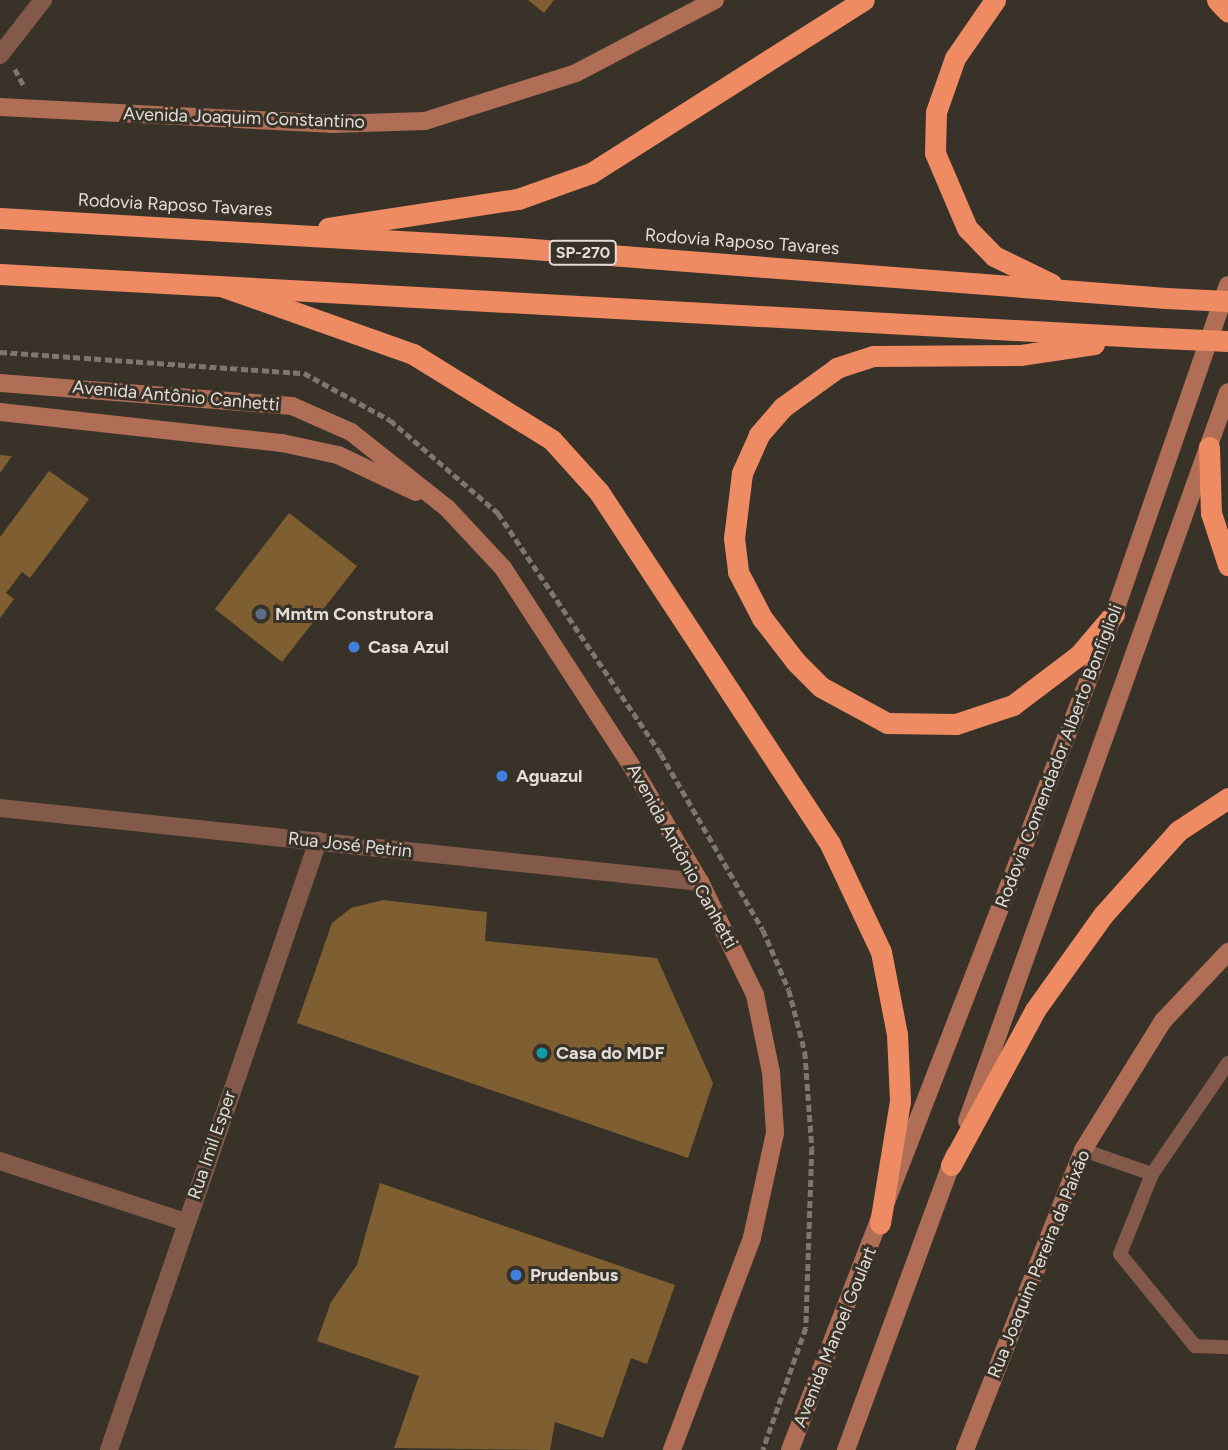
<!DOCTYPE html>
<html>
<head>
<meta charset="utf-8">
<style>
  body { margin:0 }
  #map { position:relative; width:1228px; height:1450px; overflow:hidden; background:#393229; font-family:Figtree,sans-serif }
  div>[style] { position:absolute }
  .building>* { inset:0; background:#7f5f32 }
  .path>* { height:4.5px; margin-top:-2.25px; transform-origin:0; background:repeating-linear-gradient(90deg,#7e7770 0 7px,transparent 0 10.5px) }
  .lane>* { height:14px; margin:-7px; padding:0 7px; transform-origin:7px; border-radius:7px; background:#835a4a }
  .street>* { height:18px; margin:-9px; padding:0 9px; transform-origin:9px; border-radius:9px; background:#835a4a }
  .secondary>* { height:18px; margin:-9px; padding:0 9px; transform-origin:9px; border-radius:9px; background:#af6e55 }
  .highway>* { height:21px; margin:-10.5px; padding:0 10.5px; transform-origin:10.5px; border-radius:10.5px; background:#ef8b63 }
  .highway-bridge>* { height:21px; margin:-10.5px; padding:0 10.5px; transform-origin:10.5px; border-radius:10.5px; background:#ef8b63 }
  .dots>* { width:19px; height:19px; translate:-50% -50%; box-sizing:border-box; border:4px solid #393229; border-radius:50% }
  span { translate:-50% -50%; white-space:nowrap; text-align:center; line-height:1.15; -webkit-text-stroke:6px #393229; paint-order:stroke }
  .shield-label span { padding:2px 5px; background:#393229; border:2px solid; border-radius:5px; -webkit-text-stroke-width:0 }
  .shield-label { font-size:16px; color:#e2ddd8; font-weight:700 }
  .street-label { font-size:18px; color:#e2ddd8 }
  .poi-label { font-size:18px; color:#e2ddd8; font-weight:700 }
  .left { translate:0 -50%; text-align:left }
</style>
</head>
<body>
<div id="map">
  <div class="building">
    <div style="clip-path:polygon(528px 0,554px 0,544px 13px)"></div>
    <div style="clip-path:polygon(0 455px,12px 456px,0 473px)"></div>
    <div style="clip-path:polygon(49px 471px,89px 499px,30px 578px,22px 572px,6px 593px,14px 599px,0 618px,0 537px)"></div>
    <div style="clip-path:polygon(289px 513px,357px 566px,282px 662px,215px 609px)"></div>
    <div style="clip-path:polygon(383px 900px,487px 912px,485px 941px,657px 958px,713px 1083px,688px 1158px,297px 1023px,332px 923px,351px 908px)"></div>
    <div style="clip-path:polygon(380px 1183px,675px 1285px,647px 1364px,631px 1358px,603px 1438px,555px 1422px,550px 1450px,394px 1448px,419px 1376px,317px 1341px,331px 1302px,357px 1265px)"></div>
  </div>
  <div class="path">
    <div style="left:15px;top:69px;width:21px;rotate:62deg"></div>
    <div style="left:0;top:352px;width:305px;rotate:4deg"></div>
    <div style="left:304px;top:373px;width:98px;rotate:28.7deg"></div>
    <div style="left:390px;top:420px;width:143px;rotate:40.7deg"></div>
    <div style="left:498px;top:513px;width:291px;rotate:55.9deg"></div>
    <div style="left:661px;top:754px;width:203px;rotate:59.9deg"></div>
    <div style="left:763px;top:930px;width:65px;rotate:66.6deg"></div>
    <div style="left:789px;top:990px;width:64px;rotate:75.5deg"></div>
    <div style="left:805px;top:1052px;width:96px;rotate:85.8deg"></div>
    <div style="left:812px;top:1148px;width:180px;rotate:91.9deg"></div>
    <div style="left:806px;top:1328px;width:129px;rotate:109.4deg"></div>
  </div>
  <div class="lane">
    <div style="left:1228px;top:1063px;width:135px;rotate:124.4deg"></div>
    <div style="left:1152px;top:1174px;width:86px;rotate:111.8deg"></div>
    <div style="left:1120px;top:1254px;width:119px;rotate:50.8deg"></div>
    <div style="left:1195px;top:1346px;width:33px;rotate:2deg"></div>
    <div style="left:1083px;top:1150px;width:73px;rotate:19.2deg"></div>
  </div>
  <div class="street">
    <div style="left:0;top:55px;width:70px;rotate:-52deg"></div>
    <div style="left:0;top:808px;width:704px;rotate:6.03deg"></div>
    <div style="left:0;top:1161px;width:196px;rotate:18.2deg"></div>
    <div style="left:109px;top:1450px;width:644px;rotate:-71.06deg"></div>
  </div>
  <div class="secondary">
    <div style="left:0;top:107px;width:331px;rotate:2.9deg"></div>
    <div style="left:331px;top:124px;width:94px;rotate:-1.8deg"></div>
    <div style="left:425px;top:121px;width:158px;rotate:-17.6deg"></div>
    <div style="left:576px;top:73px;width:157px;rotate:-27.7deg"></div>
    <div style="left:0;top:383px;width:293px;rotate:4.5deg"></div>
    <div style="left:292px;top:406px;width:64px;rotate:23.8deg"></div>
    <div style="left:351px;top:432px;width:122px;rotate:38.4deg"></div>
    <div style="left:447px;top:508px;width:82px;rotate:47deg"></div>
    <div style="left:503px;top:568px;width:241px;rotate:57deg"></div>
    <div style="left:634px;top:770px;width:130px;rotate:59.5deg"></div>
    <div style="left:700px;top:882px;width:126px;rotate:64deg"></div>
    <div style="left:755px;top:995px;width:79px;rotate:78.3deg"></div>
    <div style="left:771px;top:1072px;width:61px;rotate:86.2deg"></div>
    <div style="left:775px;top:1133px;width:107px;rotate:102.4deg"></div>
    <div style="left:752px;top:1238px;width:227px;rotate:110.7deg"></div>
    <div style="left:0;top:412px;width:284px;rotate:6.3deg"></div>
    <div style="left:282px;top:443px;width:57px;rotate:12.1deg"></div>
    <div style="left:338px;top:455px;width:86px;rotate:25.4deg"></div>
    <div style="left:967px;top:1121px;width:774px;rotate:-70.3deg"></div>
    <div style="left:790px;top:1450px;width:897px;rotate:-68.82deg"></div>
    <div style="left:1114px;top:614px;width:348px;rotate:-70.9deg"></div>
    <div style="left:846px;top:1450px;width:315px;rotate:-69.8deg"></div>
    <div style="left:965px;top:1450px;width:322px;rotate:-68.5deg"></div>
    <div style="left:1083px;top:1150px;width:152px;rotate:-58.2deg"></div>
    <div style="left:1163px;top:1021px;width:95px;rotate:-46.7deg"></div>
  </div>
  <div class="highway">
    <div style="left:995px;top:0;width:70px;rotate:124.6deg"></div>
    <div style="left:955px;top:58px;width:57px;rotate:109.4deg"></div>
    <div style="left:936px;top:112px;width:41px;rotate:91.4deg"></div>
    <div style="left:935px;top:153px;width:82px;rotate:66.9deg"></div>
    <div style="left:967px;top:228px;width:39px;rotate:46deg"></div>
    <div style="left:994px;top:256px;width:64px;rotate:25.8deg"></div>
    <div style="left:1217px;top:0;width:16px;rotate:47deg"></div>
    <div style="left:0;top:218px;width:521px;rotate:3.3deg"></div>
    <div style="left:520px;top:248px;width:648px;rotate:4.43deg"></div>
    <div style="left:328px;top:228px;width:192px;rotate:-8.7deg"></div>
    <div style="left:518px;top:199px;width:77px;rotate:-19.6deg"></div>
    <div style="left:591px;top:173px;width:323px;rotate:-32.4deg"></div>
    <div style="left:0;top:274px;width:1143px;rotate:3.16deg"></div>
    <div style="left:224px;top:287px;width:201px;rotate:19.5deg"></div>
    <div style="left:413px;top:354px;width:163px;rotate:31.7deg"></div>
    <div style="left:552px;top:440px;width:70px;rotate:47.9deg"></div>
    <div style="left:599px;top:492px;width:421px;rotate:56.7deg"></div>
    <div style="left:830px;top:844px;width:119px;rotate:64.7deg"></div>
    <div style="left:881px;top:952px;width:84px;rotate:79deg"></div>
    <div style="left:897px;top:1034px;width:67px;rotate:87.4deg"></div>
    <div style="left:900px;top:1101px;width:124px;rotate:99.3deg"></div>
    <div style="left:1094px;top:344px;width:75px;rotate:171.5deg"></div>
    <div style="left:1020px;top:355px;width:147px;rotate:179.6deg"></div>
    <div style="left:873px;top:356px;width:38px;rotate:162deg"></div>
    <div style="left:837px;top:368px;width:67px;rotate:144.2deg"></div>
    <div style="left:783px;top:407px;width:37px;rotate:131deg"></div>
    <div style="left:759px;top:435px;width:42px;rotate:114.1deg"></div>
    <div style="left:742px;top:473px;width:65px;rotate:97deg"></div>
    <div style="left:734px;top:538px;width:34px;rotate:83deg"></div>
    <div style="left:738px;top:572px;width:52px;rotate:62.4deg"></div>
    <div style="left:762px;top:618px;width:56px;rotate:52.3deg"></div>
    <div style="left:796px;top:662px;width:35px;rotate:45deg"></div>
    <div style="left:821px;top:687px;width:75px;rotate:28.6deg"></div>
    <div style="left:887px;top:723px;width:69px;rotate:0.8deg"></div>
    <div style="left:956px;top:724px;width:60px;rotate:-18.4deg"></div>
    <div style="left:1013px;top:705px;width:83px;rotate:-37.1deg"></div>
    <div style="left:1079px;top:655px;width:54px;rotate:-49.5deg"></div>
    <div style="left:1209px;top:447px;width:66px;rotate:88.3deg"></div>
    <div style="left:1211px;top:513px;width:55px;rotate:71.9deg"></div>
    <div style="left:951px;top:1165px;width:176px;rotate:-61.5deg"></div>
    <div style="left:1035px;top:1010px;width:117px;rotate:-54.4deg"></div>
    <div style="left:1103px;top:915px;width:113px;rotate:-48.2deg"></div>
    <div style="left:1178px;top:831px;width:60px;rotate:-33.4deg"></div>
  </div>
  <div class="highway-bridge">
    <div style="left:1166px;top:298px;width:62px;rotate:2.8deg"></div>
    <div style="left:1141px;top:337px;width:87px;rotate:2.6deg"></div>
  </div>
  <div class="dots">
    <div style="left:261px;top:614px;background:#5c6f8a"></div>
    <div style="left:354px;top:647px;background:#3f7fe0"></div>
    <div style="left:502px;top:776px;background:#3f7fe0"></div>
    <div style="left:542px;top:1053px;background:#0f9aa8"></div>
    <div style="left:516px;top:1275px;background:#3f7fe0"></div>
  </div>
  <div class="shield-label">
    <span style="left:583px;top:253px">SP-270</span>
  </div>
  <div class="street-label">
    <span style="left:244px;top:118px;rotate:2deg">Avenida Joaquim Constantino</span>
    <span style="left:175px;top:205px;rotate:3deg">Rodovia Raposo Tavares</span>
    <span style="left:742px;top:242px;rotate:4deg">Rodovia Raposo Tavares</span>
    <span style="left:176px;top:396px;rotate:5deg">Avenida Antônio Canhetti</span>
    <span style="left:1059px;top:756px;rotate:-69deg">Rodovia Comendador Alberto Bonfiglioli</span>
    <span style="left:350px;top:845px;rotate:6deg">Rua José Petrin</span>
    <span style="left:682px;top:856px;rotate:61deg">Avenida Antônio Canhetti</span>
    <span style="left:212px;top:1145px;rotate:-71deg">Rua Imil Esper</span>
    <span style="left:1039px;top:1264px;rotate:-68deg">Rua Joaquim Pereira da Paixão</span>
    <span style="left:835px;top:1337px;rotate:-68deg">Avenida Manoel Goulart</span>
  </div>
  <div class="poi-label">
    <span class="left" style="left:275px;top:614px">Mmtm Construtora</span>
    <span class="left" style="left:368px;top:647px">Casa Azul</span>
    <span class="left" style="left:516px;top:776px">Aguazul</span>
    <span class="left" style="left:556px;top:1053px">Casa do MDF</span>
    <span class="left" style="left:530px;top:1275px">Prudenbus</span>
  </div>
</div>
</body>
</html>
